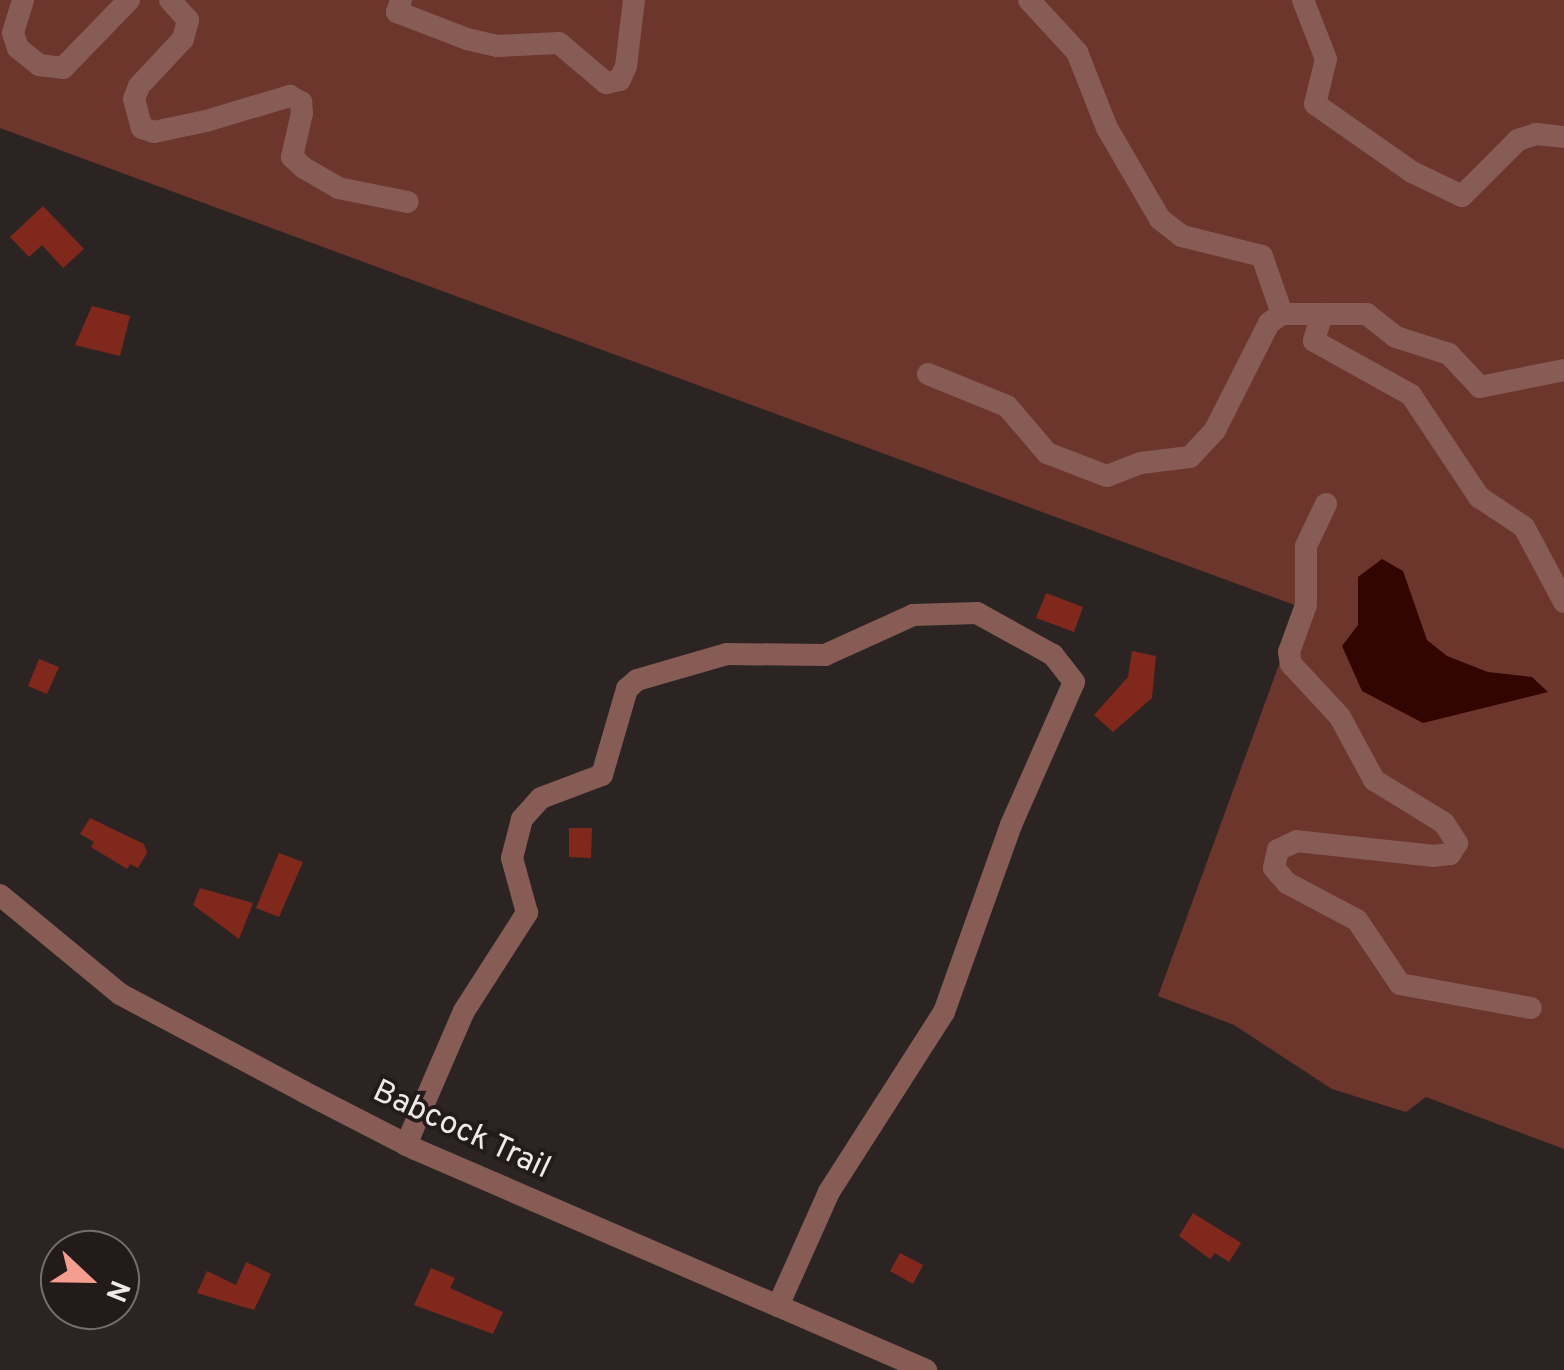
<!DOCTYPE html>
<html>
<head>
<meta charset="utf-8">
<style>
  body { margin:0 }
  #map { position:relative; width:1564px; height:1370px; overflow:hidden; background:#2c2422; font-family:Overpass,sans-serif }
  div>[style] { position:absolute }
  .green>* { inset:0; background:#6d362d }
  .water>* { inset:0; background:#320402 }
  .building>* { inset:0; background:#81281d }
  .minor>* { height:22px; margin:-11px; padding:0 11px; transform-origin:11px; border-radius:11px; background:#865c55 }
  span { translate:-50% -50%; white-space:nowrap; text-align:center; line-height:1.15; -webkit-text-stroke:8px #231b19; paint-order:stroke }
  .street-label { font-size:32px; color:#efeae9 }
  .north { position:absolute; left:40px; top:1230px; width:100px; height:100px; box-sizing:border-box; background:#231b19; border:2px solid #756e6c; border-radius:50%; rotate:112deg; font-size:28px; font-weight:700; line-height:40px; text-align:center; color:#efeae9 }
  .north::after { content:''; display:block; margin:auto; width:35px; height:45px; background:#f59d8e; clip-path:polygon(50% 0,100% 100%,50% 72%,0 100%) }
</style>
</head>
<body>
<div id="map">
  <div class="green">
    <div style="clip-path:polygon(0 0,1564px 0,1564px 1149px,1426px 1097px,1406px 1112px,1332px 1089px,1234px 1025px,1158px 996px,1300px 607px,0 128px)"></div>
  </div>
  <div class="water">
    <div style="clip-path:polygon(1382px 559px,1403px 571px,1427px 640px,1447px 656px,1488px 672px,1532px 677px,1548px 692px,1423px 723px,1362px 691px,1342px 646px,1358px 625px,1358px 577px)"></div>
  </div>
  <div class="building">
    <div style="clip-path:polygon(43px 206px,84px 249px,63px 268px,42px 245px,29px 257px,10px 237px)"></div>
    <div style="clip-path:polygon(92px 306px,130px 316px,120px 356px,75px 345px)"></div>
    <div style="clip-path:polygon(1046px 593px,1083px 607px,1074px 632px,1036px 618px)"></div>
    <div style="clip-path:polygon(1132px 651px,1156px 656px,1152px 698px,1113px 732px,1094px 715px,1128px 677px)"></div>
    <div style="clip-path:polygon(39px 659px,59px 667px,47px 694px,28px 686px)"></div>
    <div style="clip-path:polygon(90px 818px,144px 844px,147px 853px,138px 868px,130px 864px,127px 869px,91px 847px,94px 842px,80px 834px)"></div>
    <div style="clip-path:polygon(569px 828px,592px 828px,591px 858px,569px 857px)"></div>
    <div style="clip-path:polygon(279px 853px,303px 862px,279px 917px,256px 908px)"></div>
    <div style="clip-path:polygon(200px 888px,253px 903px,239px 939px,193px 905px)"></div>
    <div style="clip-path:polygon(1193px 1213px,1241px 1243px,1229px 1262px,1215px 1253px,1210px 1259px,1179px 1236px)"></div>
    <div style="clip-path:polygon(900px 1253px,923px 1265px,913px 1284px,890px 1271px)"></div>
    <div style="clip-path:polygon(246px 1262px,271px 1274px,254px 1310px,197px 1293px,207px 1271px,236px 1285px)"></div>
    <div style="clip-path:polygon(431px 1268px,455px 1278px,450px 1288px,503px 1312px,493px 1334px,414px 1305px)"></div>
  </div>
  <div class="minor">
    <div style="left:23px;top:0;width:34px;rotate:107deg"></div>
    <div style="left:13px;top:33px;width:16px;rotate:72deg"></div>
    <div style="left:18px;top:48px;width:27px;rotate:39deg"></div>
    <div style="left:39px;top:65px;width:24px;rotate:7deg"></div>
    <div style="left:63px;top:68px;width:95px;rotate:-45.9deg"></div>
    <div style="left:170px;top:0;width:27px;rotate:48deg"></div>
    <div style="left:188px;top:20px;width:20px;rotate:105deg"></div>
    <div style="left:183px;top:39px;width:64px;rotate:133.1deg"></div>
    <div style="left:139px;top:86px;width:14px;rotate:111deg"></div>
    <div style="left:134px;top:99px;width:30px;rotate:75deg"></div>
    <div style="left:142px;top:128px;width:13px;rotate:18deg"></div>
    <div style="left:154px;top:132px;width:53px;rotate:-11.9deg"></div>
    <div style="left:206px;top:121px;width:88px;rotate:-16.6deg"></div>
    <div style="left:290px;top:96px;width:13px;rotate:29deg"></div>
    <div style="left:301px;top:102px;width:11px;rotate:85deg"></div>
    <div style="left:302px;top:113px;width:45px;rotate:102.8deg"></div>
    <div style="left:292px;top:157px;width:16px;rotate:43deg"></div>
    <div style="left:304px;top:168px;width:39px;rotate:30deg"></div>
    <div style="left:338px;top:188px;width:71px;rotate:11.3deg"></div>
    <div style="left:401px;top:0;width:13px;rotate:108deg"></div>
    <div style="left:397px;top:12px;width:75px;rotate:21.1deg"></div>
    <div style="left:467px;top:39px;width:31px;rotate:13deg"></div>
    <div style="left:497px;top:46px;width:62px;rotate:-2.8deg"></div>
    <div style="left:559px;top:43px;width:62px;rotate:40.4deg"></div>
    <div style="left:606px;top:83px;width:14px;rotate:-12deg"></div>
    <div style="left:620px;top:80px;width:15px;rotate:-67deg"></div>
    <div style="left:626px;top:66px;width:66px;rotate:-83.1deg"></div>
    <div style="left:1029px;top:0;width:71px;rotate:47.3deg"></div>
    <div style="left:1077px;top:52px;width:82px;rotate:68.5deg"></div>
    <div style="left:1107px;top:128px;width:105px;rotate:59.8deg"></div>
    <div style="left:1160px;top:219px;width:28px;rotate:38deg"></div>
    <div style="left:1182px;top:236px;width:82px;rotate:14deg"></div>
    <div style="left:1262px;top:256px;width:61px;rotate:71deg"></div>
    <div style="left:1303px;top:0;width:63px;rotate:68.7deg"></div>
    <div style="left:1326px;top:59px;width:46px;rotate:103.7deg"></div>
    <div style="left:1315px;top:104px;width:118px;rotate:35deg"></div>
    <div style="left:1412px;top:172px;width:55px;rotate:25.6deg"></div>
    <div style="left:1462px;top:196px;width:79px;rotate:-45deg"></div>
    <div style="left:1518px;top:140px;width:19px;rotate:-18deg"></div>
    <div style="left:1536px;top:134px;width:28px;rotate:6deg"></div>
    <div style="left:1564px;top:370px;width:86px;rotate:168.6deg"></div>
    <div style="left:1480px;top:387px;width:45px;rotate:-133.2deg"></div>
    <div style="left:1449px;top:354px;width:56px;rotate:-162.2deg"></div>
    <div style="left:1396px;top:337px;width:37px;rotate:-142deg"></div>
    <div style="left:1367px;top:314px;width:45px;rotate:180deg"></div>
    <div style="left:1322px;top:314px;width:28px;rotate:107deg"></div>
    <div style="left:1314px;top:341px;width:111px;rotate:29.1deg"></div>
    <div style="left:1411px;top:395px;width:123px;rotate:56.3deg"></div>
    <div style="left:1479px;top:497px;width:54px;rotate:33.7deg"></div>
    <div style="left:1524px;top:527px;width:85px;rotate:61.9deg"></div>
    <div style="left:928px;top:374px;width:85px;rotate:22.1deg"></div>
    <div style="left:1007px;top:406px;width:62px;rotate:49.6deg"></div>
    <div style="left:1047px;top:453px;width:64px;rotate:21deg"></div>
    <div style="left:1107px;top:476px;width:36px;rotate:-21deg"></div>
    <div style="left:1141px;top:463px;width:49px;rotate:-7deg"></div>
    <div style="left:1190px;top:457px;width:37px;rotate:-47deg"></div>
    <div style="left:1215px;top:430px;width:120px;rotate:-63.2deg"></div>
    <div style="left:1269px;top:323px;width:16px;rotate:-35deg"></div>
    <div style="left:1282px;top:314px;width:40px"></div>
    <div style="left:1326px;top:504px;width:47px;rotate:115.5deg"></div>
    <div style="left:1306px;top:546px;width:59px;rotate:90deg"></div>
    <div style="left:1306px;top:605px;width:50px;rotate:109.9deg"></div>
    <div style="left:1289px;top:652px;width:12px;rotate:81deg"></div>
    <div style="left:1291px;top:664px;width:72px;rotate:47.2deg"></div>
    <div style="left:1340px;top:717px;width:72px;rotate:61.6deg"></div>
    <div style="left:1374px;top:780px;width:82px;rotate:31.6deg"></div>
    <div style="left:1444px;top:823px;width:24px;rotate:57deg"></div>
    <div style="left:1457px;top:843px;width:13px;rotate:122deg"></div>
    <div style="left:1450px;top:854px;width:16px;rotate:173deg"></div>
    <div style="left:1434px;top:856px;width:138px;rotate:-173.8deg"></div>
    <div style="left:1297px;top:841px;width:21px;rotate:155deg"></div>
    <div style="left:1278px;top:850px;width:18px;rotate:103deg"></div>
    <div style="left:1274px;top:868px;width:20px;rotate:49deg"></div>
    <div style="left:1287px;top:883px;width:79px;rotate:27.9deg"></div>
    <div style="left:1357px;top:920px;width:77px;rotate:56.1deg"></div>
    <div style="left:1400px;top:984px;width:133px;rotate:10.4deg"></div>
    <div style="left:0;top:895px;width:156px;rotate:39.5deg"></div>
    <div style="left:120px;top:994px;width:208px;rotate:28deg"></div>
    <div style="left:304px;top:1092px;width:125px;rotate:27.2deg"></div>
    <div style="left:415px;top:1149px;width:557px;rotate:23.39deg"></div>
    <div style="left:406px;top:1145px;width:146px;rotate:-66.6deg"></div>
    <div style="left:464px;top:1011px;width:117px;rotate:-57.3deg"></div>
    <div style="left:527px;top:913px;width:57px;rotate:-105.3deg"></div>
    <div style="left:512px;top:858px;width:40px;rotate:-75.6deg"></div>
    <div style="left:522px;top:819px;width:28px;rotate:-48deg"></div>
    <div style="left:541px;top:798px;width:65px;rotate:-20.7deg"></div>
    <div style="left:602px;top:775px;width:90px;rotate:-73.8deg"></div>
    <div style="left:627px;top:689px;width:13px;rotate:-42deg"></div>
    <div style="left:637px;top:680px;width:94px;rotate:-16.1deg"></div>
    <div style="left:727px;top:654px;width:98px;rotate:0.6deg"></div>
    <div style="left:825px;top:655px;width:97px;rotate:-24.4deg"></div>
    <div style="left:913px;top:615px;width:64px;rotate:-1.8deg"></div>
    <div style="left:977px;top:613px;width:87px;rotate:28.9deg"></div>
    <div style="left:1053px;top:655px;width:34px;rotate:52deg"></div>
    <div style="left:1074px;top:682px;width:156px;rotate:113.8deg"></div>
    <div style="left:1011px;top:825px;width:199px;rotate:109.7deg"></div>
    <div style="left:944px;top:1012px;width:214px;rotate:122.6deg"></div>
    <div style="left:829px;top:1192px;width:125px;rotate:114.1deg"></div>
  </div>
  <div class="street-label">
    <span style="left:461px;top:1131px;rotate:25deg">Babcock Trail</span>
  </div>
  <div class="north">N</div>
</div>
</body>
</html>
